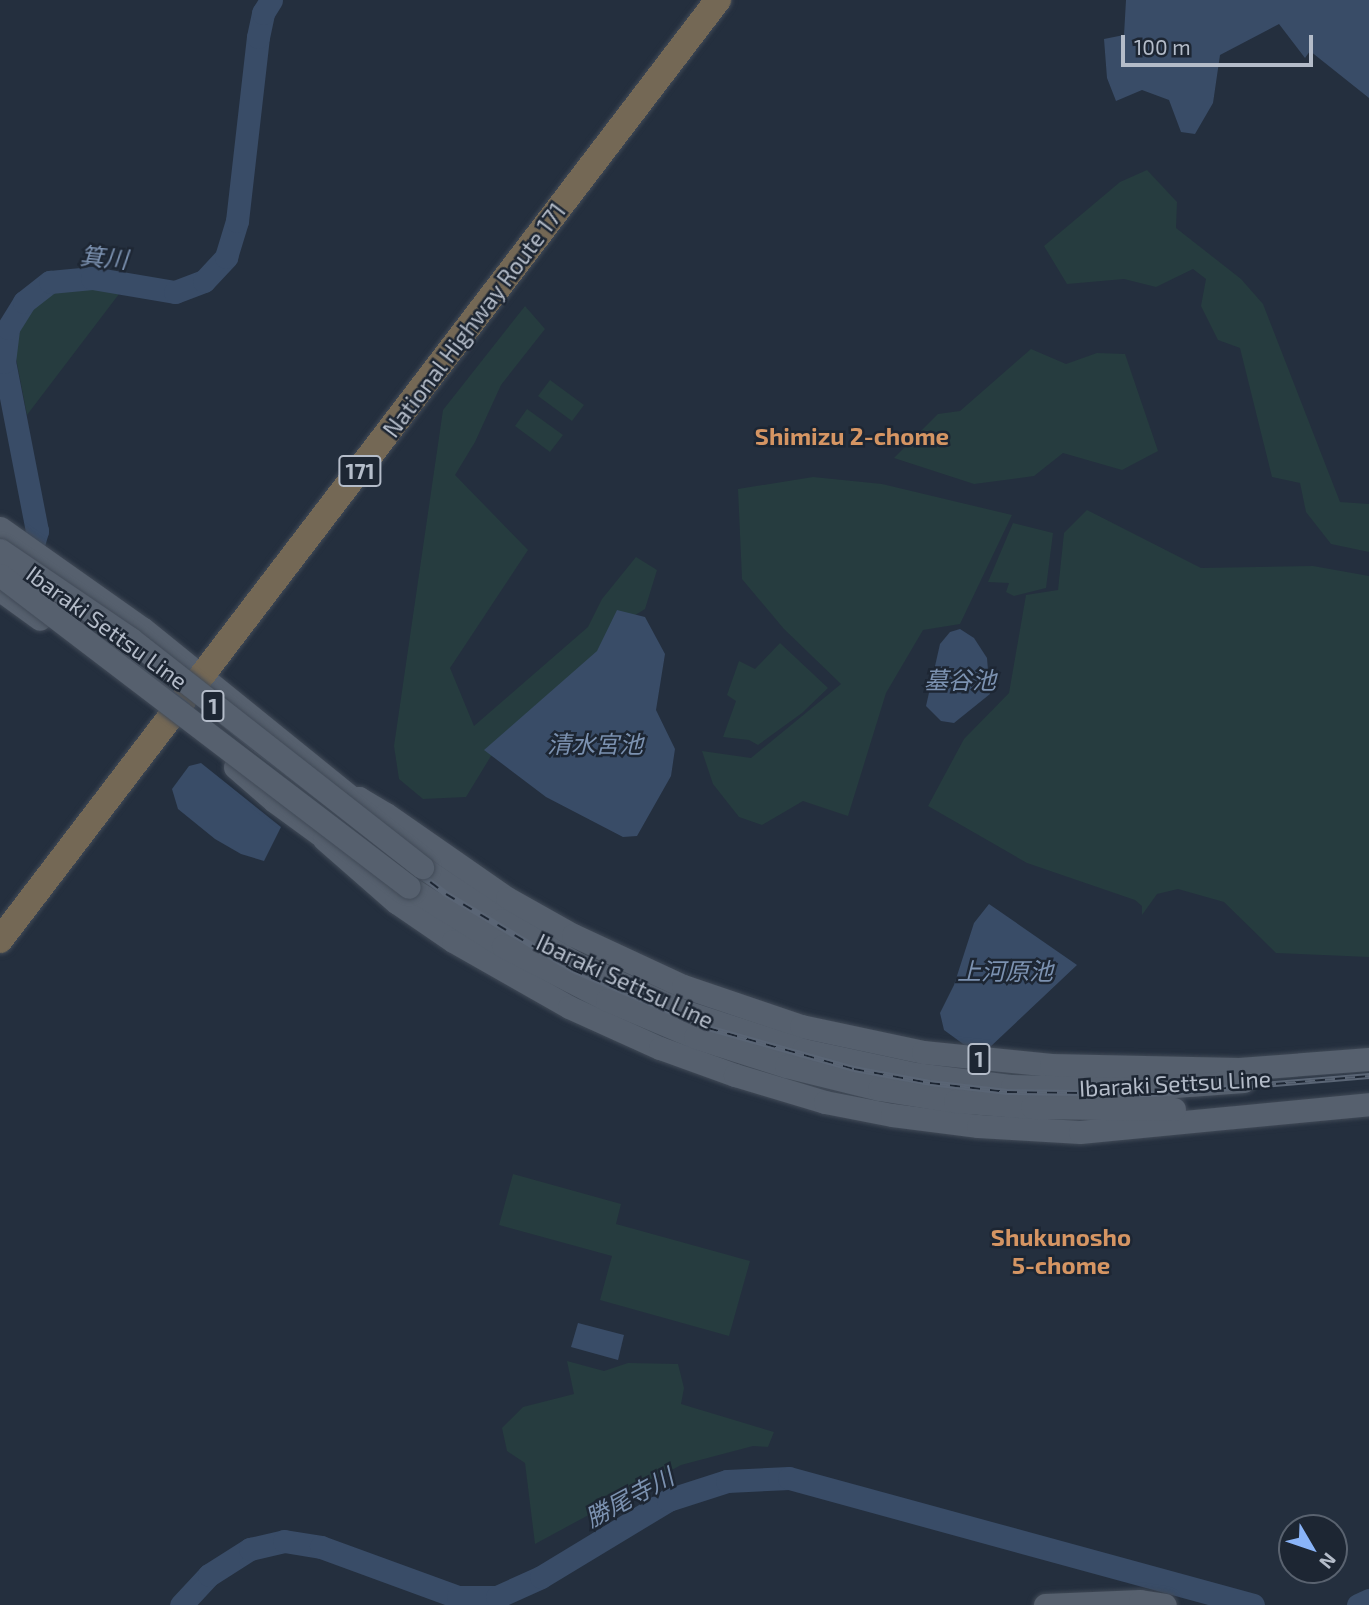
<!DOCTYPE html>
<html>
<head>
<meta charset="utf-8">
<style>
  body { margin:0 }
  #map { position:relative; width:1369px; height:1605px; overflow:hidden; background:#242f3e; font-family:"Exo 2","Noto Sans JP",sans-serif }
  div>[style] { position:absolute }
  .green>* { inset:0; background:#263c3f }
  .water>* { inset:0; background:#394c67 }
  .river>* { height:23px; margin:-11.5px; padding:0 11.5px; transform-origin:11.5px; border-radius:11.5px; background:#394c67 }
  .roads { filter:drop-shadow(0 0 2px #414a57) drop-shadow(0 0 2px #414a57) }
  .major>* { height:23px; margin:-11.5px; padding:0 11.5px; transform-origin:11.5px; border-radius:11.5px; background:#56606e }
  .highway>* { height:26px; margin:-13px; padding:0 13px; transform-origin:13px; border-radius:13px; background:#746855 }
  .rail>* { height:6px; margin-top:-3px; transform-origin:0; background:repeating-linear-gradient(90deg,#1d2633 0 10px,#5a6575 0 20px); box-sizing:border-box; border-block:2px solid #5a6575 }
  .bridges { filter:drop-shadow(0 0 2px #414a57) drop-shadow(0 0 2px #414a57) }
  .major-bridge>* { height:23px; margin:-11.5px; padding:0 11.5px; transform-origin:11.5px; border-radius:11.5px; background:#56606e }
  span { translate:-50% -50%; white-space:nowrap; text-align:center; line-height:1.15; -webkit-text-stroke:5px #1d2633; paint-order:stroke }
  .shield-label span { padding:2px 5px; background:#1d2633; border:2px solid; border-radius:5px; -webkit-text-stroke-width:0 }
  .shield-label { font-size:21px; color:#b4bcc9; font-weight:700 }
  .street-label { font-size:23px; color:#b4bcc9 }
  .water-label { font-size:24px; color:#7c92b1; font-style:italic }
  .neighbourhood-label { font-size:24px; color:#d59563; font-weight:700 }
  .north { position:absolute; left:1278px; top:1514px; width:70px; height:70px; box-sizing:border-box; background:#1d2633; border:2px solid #59626f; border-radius:50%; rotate:129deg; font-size:19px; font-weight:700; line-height:28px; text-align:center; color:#b4bcc9 }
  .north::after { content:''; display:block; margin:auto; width:24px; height:32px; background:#8ab4f8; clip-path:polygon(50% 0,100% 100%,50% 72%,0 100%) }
  .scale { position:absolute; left:1121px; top:35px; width:192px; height:32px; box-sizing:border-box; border:4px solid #b4bcc9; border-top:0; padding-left:9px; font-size:21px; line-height:24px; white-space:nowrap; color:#b4bcc9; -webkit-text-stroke:5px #1d2633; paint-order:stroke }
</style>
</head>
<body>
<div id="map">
  <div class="green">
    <div style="clip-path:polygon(1147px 170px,1177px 202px,1176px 228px,1241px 279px,1263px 304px,1340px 502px,1369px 504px,1369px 552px,1331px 544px,1306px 512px,1300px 483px,1272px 477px,1240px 348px,1218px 340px,1201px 306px,1206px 279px,1193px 269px,1156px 287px,1124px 279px,1067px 284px,1044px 246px,1120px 182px)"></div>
    <div style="clip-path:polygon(54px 286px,85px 287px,119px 294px,27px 415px,15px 353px,16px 337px,23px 321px)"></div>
    <div style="clip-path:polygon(525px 306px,545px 329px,501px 385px,475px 442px,455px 475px,528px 550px,450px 668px,474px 726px,588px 627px,602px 599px,636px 557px,657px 570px,645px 609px,624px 622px,600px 657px,491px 756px,466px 797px,423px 799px,399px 779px,394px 746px,443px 410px)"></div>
    <div style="clip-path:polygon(1031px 349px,1066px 364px,1097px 353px,1125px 354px,1158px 451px,1122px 470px,1063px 453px,1034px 476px,974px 484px,894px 458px,938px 414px,960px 411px)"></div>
    <div style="clip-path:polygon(550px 380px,584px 405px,572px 421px,538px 396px)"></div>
    <div style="clip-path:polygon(527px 409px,563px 435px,550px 452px,515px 426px)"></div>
    <div style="clip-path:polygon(813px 477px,882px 484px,1012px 515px,960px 624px,923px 630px,886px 693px,848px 816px,803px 801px,762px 825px,739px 817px,713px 784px,702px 751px,751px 758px,841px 684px,784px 629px,742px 579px,738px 489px)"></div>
    <div style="clip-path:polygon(1087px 510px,1201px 568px,1313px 566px,1369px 576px,1369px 957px,1276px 953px,1224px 902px,1178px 889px,1157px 894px,1142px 915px,1142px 906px,1135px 900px,1027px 863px,928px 806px,964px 739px,1009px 693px,1026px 595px,1058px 590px,1064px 533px)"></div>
    <div style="clip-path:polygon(1013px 523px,1053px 533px,1046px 588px,1014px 596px,1006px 592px,1009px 583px,988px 582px)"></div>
    <div style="clip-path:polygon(780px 643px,828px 688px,802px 713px,758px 745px,749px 740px,723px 737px,736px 701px,727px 695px,739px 661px,755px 669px)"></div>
    <div style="clip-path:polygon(513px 1174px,621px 1204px,616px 1224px,750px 1261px,729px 1336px,600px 1300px,612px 1256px,499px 1225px)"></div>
    <div style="clip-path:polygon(567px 1361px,604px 1371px,628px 1363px,678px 1364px,684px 1388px,681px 1404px,774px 1432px,768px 1447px,753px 1446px,681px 1465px,535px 1544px,525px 1463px,507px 1451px,502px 1428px,523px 1407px,574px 1394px)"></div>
  </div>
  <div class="water">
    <div style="clip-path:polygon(1126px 0,1369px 0,1369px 98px,1310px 51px,1305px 58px,1279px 24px,1220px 55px,1213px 103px,1195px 134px,1181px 132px,1169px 100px,1142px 90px,1116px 101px,1107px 78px,1104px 39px,1124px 35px)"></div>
    <div style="clip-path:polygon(617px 610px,645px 617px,665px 654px,656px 710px,675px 749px,671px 776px,637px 836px,623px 837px,546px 797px,484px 750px,597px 651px)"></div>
    <div style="clip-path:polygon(960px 629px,974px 638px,987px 658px,990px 694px,954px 723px,941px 721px,926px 706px,940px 644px,950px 632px)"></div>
    <div style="clip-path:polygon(201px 763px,281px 827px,264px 861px,241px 854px,215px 839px,178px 809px,172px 789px,189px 766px)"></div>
    <div style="clip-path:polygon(989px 904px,1077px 965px,989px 1048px,970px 1049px,944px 1030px,940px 1013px,954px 985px,974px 923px)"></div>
    <div style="clip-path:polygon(578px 1323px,624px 1335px,618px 1360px,571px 1347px)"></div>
  </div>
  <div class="river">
    <div style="left:26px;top:569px;width:40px;rotate:-74deg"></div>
    <div style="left:37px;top:531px;width:172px;rotate:-101deg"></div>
    <div style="left:4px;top:362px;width:34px;rotate:-83deg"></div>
    <div style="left:8px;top:328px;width:31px;rotate:-58deg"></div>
    <div style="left:24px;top:302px;width:33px;rotate:-38deg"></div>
    <div style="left:50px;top:282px;width:42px;rotate:-5.4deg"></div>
    <div style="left:92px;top:278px;width:84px;rotate:9.6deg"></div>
    <div style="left:175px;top:292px;width:31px;rotate:-21deg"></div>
    <div style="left:204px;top:281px;width:33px;rotate:-47deg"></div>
    <div style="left:226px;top:257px;width:38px;rotate:-73deg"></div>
    <div style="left:237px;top:221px;width:185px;rotate:-83.5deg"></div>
    <div style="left:258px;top:37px;width:25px;rotate:-78deg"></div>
    <div style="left:263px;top:13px;width:15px;rotate:-58deg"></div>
    <div style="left:181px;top:1605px;width:41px;rotate:-47deg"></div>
    <div style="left:209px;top:1575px;width:49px;rotate:-32.4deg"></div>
    <div style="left:250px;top:1549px;width:35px;rotate:-13deg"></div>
    <div style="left:284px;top:1541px;width:37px;rotate:9deg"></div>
    <div style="left:321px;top:1547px;width:146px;rotate:20.1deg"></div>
    <div style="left:458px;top:1597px;width:39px"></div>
    <div style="left:497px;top:1597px;width:48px;rotate:-24.4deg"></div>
    <div style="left:541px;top:1577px;width:149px;rotate:-31.2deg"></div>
    <div style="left:668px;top:1500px;width:62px;rotate:-17.9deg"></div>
    <div style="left:727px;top:1481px;width:62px;rotate:-2.8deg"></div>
    <div style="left:789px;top:1478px;width:481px;rotate:15.3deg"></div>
    <div style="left:1358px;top:1605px;width:12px;rotate:-24deg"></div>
  </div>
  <div class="roads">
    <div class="major">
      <div style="left:0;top:528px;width:174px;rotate:35.2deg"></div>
      <div style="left:142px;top:628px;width:284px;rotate:39deg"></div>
      <div style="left:0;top:590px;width:49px;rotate:35.9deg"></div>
      <div style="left:235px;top:767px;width:52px;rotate:41.1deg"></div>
      <div style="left:274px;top:801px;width:78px;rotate:36.1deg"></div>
      <div style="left:352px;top:798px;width:7px"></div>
      <div style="left:359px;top:798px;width:31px;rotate:31deg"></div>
      <div style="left:386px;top:814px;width:147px;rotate:34.8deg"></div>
      <div style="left:507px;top:898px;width:76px;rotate:29.3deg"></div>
      <div style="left:573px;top:935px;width:121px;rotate:24.9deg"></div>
      <div style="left:683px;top:986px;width:125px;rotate:18.7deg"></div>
      <div style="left:801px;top:1026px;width:125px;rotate:12deg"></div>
      <div style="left:923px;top:1052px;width:129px;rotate:5.8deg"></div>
      <div style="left:1051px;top:1065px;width:188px;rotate:1.2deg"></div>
      <div style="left:1239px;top:1069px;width:130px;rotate:-4.4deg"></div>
      <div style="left:324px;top:839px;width:96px;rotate:41.2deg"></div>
      <div style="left:396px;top:902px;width:69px;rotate:34.4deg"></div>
      <div style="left:453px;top:941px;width:133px;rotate:29.6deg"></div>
      <div style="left:569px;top:1007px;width:100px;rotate:24.3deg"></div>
      <div style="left:660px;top:1048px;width:80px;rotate:19.8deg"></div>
      <div style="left:735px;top:1075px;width:94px;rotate:16.7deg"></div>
      <div style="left:825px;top:1102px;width:68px;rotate:11deg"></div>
      <div style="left:892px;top:1115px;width:87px;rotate:7.3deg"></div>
      <div style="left:978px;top:1126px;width:102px;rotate:3.4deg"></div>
      <div style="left:1080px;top:1132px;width:290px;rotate:-5.5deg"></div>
      <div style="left:422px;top:867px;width:95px;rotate:33.9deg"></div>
      <div style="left:501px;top:920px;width:86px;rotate:29.8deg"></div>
      <div style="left:576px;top:963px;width:117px;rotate:24.2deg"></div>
      <div style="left:683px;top:1011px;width:126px;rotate:18deg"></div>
      <div style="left:803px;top:1050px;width:115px;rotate:12.1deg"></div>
      <div style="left:915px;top:1074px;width:98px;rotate:7.1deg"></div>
      <div style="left:1012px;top:1086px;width:123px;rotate:1.4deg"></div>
      <div style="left:1135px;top:1089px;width:109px;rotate:-4.2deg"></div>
      <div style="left:409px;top:887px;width:111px;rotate:32.1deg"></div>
      <div style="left:503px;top:946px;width:117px;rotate:27.4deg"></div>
      <div style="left:607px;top:1000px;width:95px;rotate:22.8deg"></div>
      <div style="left:695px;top:1037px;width:96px;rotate:17.7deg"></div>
      <div style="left:786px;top:1066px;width:96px;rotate:13.9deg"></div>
      <div style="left:879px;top:1089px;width:77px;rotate:9deg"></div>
      <div style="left:955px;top:1101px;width:77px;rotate:4.5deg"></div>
      <div style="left:1032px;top:1107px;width:142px;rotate:0.8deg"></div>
      <div style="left:1045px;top:1605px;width:95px;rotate:-2.4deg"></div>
      <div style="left:1140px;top:1601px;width:25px;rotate:9deg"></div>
    </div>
    <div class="highway">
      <div style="left:0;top:940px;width:1183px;rotate:-52.63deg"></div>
    </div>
  </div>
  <div class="rail">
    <div style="left:0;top:551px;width:110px;rotate:35deg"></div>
    <div style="left:90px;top:614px;width:213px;rotate:39.3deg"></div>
    <div style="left:255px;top:749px;width:240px;rotate:37.2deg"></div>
    <div style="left:446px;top:894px;width:148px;rotate:30.9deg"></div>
    <div style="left:573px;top:970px;width:147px;rotate:23.2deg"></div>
    <div style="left:708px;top:1028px;width:152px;rotate:15.7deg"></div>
    <div style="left:854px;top:1069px;width:77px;rotate:10.4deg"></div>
    <div style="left:930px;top:1083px;width:78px;rotate:6.7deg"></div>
    <div style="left:1007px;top:1092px;width:149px;rotate:0.8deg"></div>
    <div style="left:1156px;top:1094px;width:214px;rotate:-4.8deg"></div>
    <div style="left:0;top:575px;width:134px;rotate:33.1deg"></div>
    <div style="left:112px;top:648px;width:96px;rotate:37.3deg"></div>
  </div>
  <div class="bridges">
    <div class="major-bridge">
      <div style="left:0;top:550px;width:158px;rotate:34.2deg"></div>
      <div style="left:131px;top:639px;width:370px;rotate:38.1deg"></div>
      <div style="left:0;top:575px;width:514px;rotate:37.34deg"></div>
    </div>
  </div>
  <div class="shield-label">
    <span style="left:360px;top:471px">171</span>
    <span style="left:213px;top:706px">1</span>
    <span style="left:979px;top:1059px">1</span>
  </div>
  <div class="street-label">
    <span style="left:474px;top:320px;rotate:-53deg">National Highway Route 171</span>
    <span style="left:107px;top:627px;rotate:36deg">Ibaraki Settsu Line</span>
    <span style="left:625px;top:981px;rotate:25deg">Ibaraki Settsu Line</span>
    <span style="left:1175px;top:1083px;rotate:-3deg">Ibaraki Settsu Line</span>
  </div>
  <div class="water-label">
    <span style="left:104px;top:257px;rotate:5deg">箕川</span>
    <span style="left:960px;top:680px">墓谷池</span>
    <span style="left:595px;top:744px">清水宮池</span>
    <span style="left:1005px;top:971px">上河原池</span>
    <span style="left:629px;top:1497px;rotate:-28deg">勝尾寺川</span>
  </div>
  <div class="neighbourhood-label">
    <span style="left:852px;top:436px">Shimizu 2-chome</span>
    <span style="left:1061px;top:1251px">Shukunosho<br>5-chome</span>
  </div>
  <div class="north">N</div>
  <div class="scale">100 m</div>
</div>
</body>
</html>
